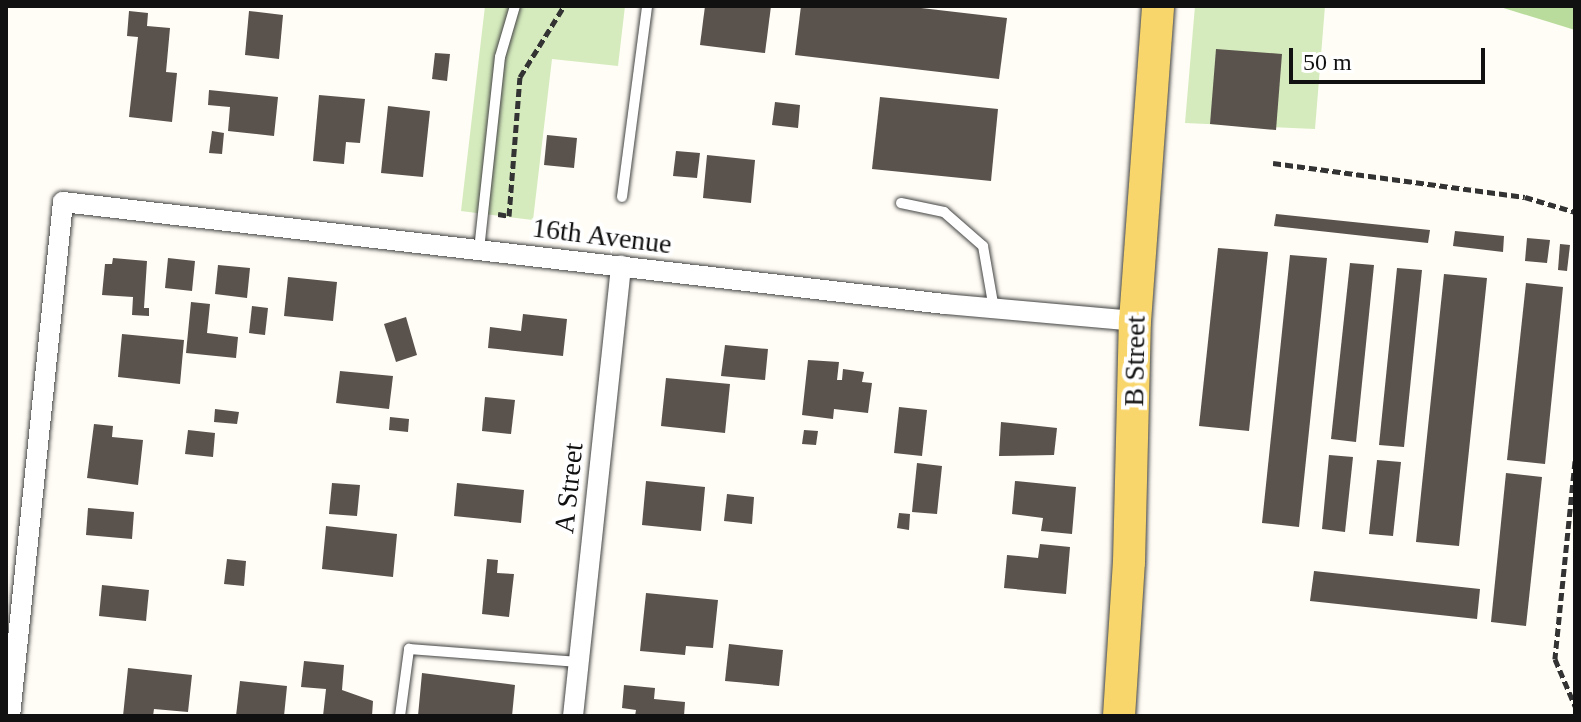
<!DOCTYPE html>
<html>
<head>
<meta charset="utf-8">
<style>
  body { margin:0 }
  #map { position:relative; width:1581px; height:722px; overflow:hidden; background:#fffdf5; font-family:"Times New Roman",serif }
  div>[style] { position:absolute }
  .green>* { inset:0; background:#d5ebbd }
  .forest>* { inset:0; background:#b9dc9c }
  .building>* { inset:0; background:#5a524d }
  .path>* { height:5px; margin-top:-2.5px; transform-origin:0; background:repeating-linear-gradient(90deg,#333 0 8px,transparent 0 12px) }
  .roads { filter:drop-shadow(0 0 2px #444) drop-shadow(0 0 2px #444) }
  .service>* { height:10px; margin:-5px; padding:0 5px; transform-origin:5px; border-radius:5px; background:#fff }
  .minor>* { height:20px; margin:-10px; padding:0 10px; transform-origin:10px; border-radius:10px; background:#fff }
  .primary>* { height:32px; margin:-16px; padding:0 16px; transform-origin:16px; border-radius:16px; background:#f9d66b }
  span { translate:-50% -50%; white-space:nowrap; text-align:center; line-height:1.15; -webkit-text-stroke:8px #fff; paint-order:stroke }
  .street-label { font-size:28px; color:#111 }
  .frame { position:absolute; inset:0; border:8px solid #111; pointer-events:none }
  .scale { position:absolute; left:1289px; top:48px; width:196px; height:36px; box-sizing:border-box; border:4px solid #111; border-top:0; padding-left:10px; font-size:24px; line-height:28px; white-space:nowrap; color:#111; -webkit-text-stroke:6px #fff; paint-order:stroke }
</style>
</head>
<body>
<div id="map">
  <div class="green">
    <div style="clip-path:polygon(485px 6px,625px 6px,618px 66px,552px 59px,533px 220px,461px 211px)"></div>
    <div style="clip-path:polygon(1195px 6px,1325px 6px,1315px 129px,1185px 123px)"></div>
  </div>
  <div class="forest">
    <div style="clip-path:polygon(1497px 6px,1575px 6px,1575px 30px)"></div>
  </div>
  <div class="building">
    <div style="clip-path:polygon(705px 6px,771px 6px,765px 53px,700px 45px)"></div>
    <div style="clip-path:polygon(801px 6px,904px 6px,1007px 18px,999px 79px,795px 55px)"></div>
    <div style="clip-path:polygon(129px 11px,148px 13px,147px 26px,170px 28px,166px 72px,177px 73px,172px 122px,129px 117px,138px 37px,127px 36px)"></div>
    <div style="clip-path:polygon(249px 11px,283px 15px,279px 59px,245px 55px)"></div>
    <div style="clip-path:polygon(1216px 49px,1282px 54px,1276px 130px,1210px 124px)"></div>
    <div style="clip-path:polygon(435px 53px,450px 54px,447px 81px,432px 79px)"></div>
    <div style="clip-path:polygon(209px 90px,278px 97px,274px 136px,228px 131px,230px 107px,208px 105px)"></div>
    <div style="clip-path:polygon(319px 95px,365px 99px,360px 143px,346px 142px,344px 164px,313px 161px)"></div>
    <div style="clip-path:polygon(880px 97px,998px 109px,991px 181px,872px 169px)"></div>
    <div style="clip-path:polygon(775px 102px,800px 105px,798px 128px,772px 125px)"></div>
    <div style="clip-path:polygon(388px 106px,430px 111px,423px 177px,381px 173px)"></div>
    <div style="clip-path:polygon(212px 131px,224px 133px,222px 154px,209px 153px)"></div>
    <div style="clip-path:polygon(547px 135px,577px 138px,574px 168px,544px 165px)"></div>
    <div style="clip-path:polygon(676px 151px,700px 153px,697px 178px,673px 176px)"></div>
    <div style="clip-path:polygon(707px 155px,755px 160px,751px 203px,703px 198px)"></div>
    <div style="clip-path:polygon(1276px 214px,1430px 230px,1428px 243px,1274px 226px)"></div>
    <div style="clip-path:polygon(1455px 231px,1504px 236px,1503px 252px,1453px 246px)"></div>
    <div style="clip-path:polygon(1527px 238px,1550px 240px,1547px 263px,1525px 261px)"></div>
    <div style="clip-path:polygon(1560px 244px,1570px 245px,1567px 271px,1558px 270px)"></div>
    <div style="clip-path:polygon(1218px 248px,1268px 252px,1249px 431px,1199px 426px)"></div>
    <div style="clip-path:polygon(1290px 255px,1327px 258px,1299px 527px,1262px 523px)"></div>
    <div style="clip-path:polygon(113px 258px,147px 261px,144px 308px,149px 308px,149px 316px,132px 315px,133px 297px,102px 295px,105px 264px,112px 264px)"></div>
    <div style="clip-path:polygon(168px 258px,195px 261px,192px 291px,165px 288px)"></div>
    <div style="clip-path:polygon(1350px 263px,1374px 265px,1356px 442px,1331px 439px)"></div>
    <div style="clip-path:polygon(218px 265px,250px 268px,247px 298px,215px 294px)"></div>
    <div style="clip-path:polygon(1397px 268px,1422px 270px,1404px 447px,1379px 445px)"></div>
    <div style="clip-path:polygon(1444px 274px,1487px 278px,1459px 546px,1416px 542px)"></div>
    <div style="clip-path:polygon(288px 277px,337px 282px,333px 321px,284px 316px)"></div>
    <div style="clip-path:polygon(1526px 283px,1563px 287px,1545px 464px,1507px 460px)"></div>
    <div style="clip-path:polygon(191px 302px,210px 304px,207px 333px,238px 337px,236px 358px,186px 353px)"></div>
    <div style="clip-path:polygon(252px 306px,268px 308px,265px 335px,249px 333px)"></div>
    <div style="clip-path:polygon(523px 314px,567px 319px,563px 356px,488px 348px,490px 327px,521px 331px)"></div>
    <div style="clip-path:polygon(406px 317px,417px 355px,396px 362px,384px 324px)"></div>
    <div style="clip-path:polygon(122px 334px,184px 340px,180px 384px,118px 377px)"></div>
    <div style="clip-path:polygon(725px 345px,768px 349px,765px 380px,721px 376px)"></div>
    <div style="clip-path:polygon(808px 360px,839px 362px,837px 380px,842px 380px,843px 369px,864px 372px,862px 382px,872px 383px,868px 413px,834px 409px,833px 419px,802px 415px)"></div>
    <div style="clip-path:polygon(340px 371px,393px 376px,389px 409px,336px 403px)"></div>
    <div style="clip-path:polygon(666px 378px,730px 384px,725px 433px,661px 426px)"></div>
    <div style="clip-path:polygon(485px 397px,515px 400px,511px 434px,482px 431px)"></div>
    <div style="clip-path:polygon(899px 407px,927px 410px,922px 456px,894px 453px)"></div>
    <div style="clip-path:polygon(215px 409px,239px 412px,237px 424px,214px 422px)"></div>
    <div style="clip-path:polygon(390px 417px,409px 419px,408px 432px,389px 430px)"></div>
    <div style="clip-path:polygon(1001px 422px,1057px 428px,1054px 455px,999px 456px)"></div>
    <div style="clip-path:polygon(94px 424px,113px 426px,112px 437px,143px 440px,138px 485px,87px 478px)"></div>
    <div style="clip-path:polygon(188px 430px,215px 433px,213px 457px,185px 454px)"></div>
    <div style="clip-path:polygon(804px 430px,818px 431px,816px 445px,802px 444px)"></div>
    <div style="clip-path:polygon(1329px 455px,1353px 457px,1345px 532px,1322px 529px)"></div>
    <div style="clip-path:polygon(1377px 460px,1401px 462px,1393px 536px,1369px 534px)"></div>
    <div style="clip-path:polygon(917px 463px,942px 466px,937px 514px,912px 512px)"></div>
    <div style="clip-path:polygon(1506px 473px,1542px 477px,1526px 626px,1491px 622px)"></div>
    <div style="clip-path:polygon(646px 481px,705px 487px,701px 531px,642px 525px)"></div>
    <div style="clip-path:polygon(1015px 481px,1076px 487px,1072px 534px,1041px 531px,1043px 518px,1012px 514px)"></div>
    <div style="clip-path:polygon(332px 483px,360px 485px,357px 516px,329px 514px)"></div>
    <div style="clip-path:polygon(457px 483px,524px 490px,521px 523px,454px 516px)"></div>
    <div style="clip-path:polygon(727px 494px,754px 497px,752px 524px,724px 521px)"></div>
    <div style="clip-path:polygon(88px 508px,134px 512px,132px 539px,86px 535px)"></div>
    <div style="clip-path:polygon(899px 513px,910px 514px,909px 530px,897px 528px)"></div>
    <div style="clip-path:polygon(326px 526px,397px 534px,393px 577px,322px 569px)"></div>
    <div style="clip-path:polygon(1040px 544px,1070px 547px,1066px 594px,1004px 588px,1007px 555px,1038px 558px)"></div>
    <div style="clip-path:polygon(227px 559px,246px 561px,244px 586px,224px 584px)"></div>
    <div style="clip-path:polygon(487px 559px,498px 560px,497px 573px,514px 574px,509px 617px,482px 614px)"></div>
    <div style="clip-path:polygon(1314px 571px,1480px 589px,1477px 619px,1310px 601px)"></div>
    <div style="clip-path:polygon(102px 585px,149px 590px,146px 621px,99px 616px)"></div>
    <div style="clip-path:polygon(646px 593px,718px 600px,713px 648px,686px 646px,685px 655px,640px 651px)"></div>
    <div style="clip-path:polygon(729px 644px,783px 650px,779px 686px,725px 681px)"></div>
    <div style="clip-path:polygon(304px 661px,344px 665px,342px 690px,373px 701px,372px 716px,323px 716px,326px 689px,301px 687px)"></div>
    <div style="clip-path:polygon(128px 668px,192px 675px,188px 712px,154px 709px,153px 716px,123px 716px)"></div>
    <div style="clip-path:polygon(422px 673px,515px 685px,512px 716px,418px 716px)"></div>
    <div style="clip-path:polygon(240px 681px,287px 686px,284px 716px,236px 716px)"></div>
    <div style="clip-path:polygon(624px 685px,655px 688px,654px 699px,685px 702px,684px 716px,635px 716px,636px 710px,622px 708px)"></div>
  </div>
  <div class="path">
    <div style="left:1273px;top:163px;width:254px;rotate:7.7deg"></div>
    <div style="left:1525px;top:197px;width:52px;rotate:16.7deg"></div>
    <div style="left:498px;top:214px;width:11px;rotate:10deg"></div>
    <div style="left:509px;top:216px;width:139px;rotate:-85.5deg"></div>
    <div style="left:520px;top:77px;width:84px;rotate:-58.2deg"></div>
    <div style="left:1575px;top:461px;width:199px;rotate:95.8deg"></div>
    <div style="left:1555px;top:659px;width:51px;rotate:66.9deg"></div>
  </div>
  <div class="roads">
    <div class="service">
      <div style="left:622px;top:197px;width:193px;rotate:-82.5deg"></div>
      <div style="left:901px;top:203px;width:44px;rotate:11.8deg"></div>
      <div style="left:944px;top:212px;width:52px;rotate:41.1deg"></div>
      <div style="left:983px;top:246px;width:64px;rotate:80.1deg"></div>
      <div style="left:479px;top:250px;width:194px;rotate:-83.8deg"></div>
      <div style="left:500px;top:57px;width:53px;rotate:-73.6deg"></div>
      <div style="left:400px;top:716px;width:68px;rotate:-82.3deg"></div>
      <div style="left:409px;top:649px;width:170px;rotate:4.4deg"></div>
    </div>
    <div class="minor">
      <div style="left:10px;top:716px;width:517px;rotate:-84.11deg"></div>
      <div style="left:63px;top:202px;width:888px;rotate:6.6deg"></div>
      <div style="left:945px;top:304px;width:191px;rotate:5.1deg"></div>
      <div style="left:573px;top:716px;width:453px;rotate:-83.9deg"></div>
    </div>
    <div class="primary">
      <div style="left:1119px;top:716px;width:154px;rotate:-86.3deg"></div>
      <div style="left:1129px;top:562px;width:241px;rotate:-88.6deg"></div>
      <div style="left:1135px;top:321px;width:316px;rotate:-85.8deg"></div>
    </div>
  </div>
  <div class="street-label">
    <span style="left:602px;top:236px;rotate:7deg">16th Avenue</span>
    <span style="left:1135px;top:361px;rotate:-89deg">B Street</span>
    <span style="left:569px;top:488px;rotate:-84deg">A Street</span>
  </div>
  <div class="frame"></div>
  <div class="scale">50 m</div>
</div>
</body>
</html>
